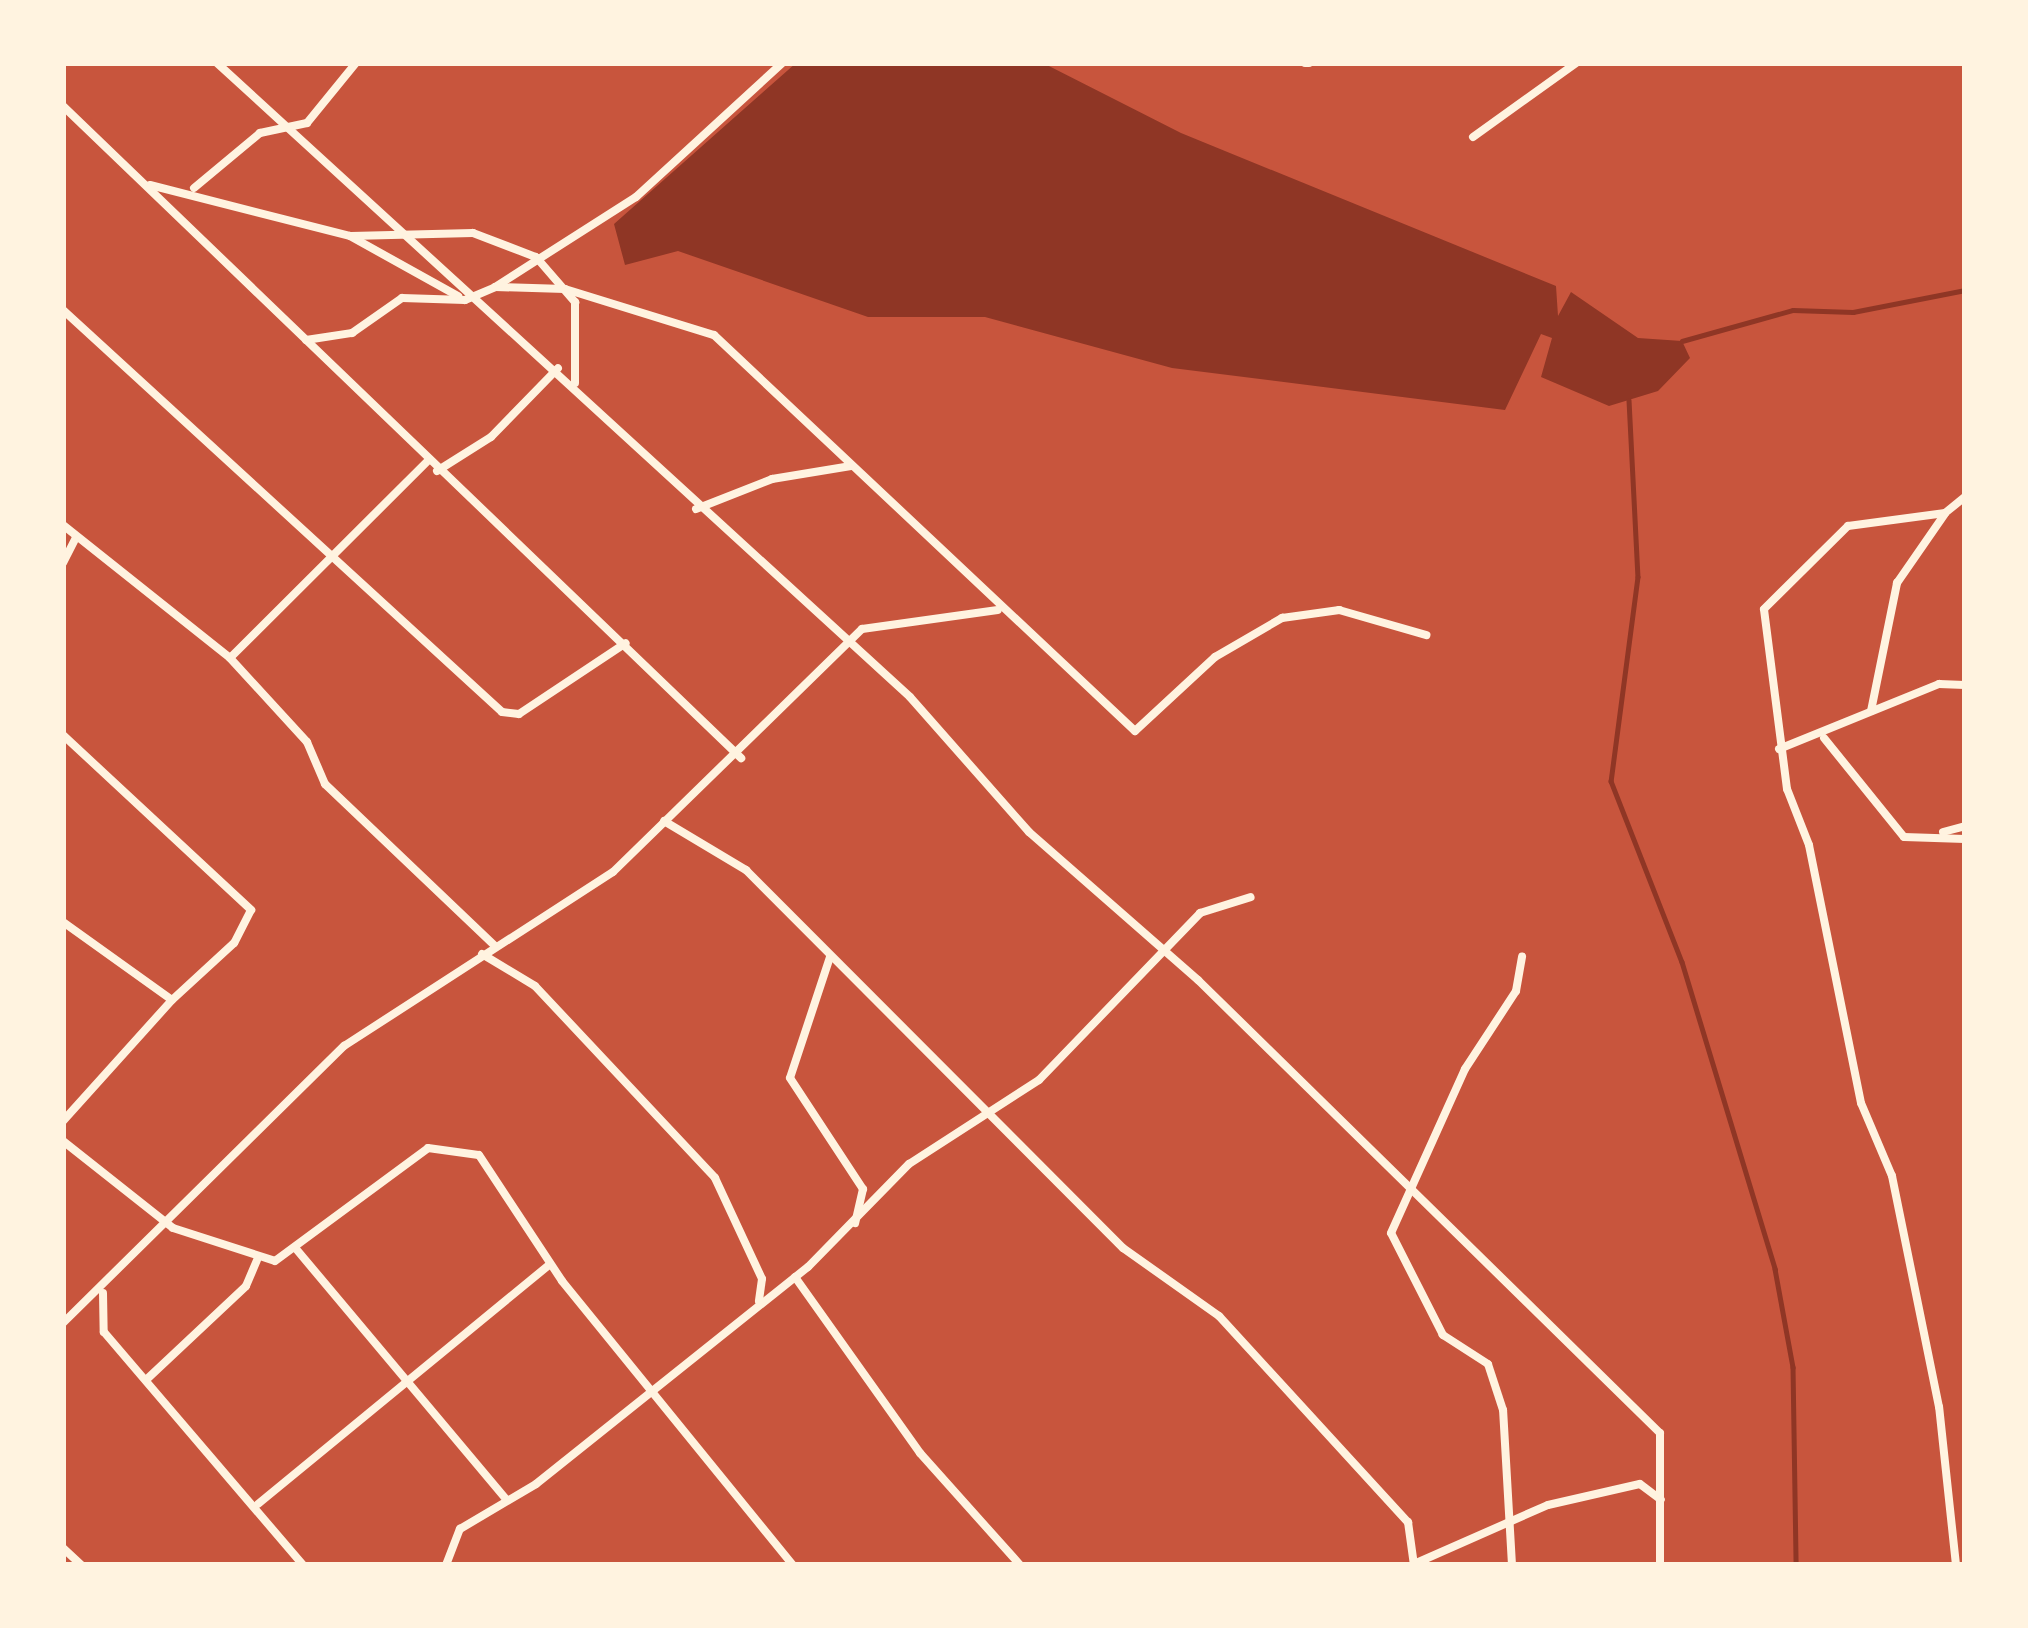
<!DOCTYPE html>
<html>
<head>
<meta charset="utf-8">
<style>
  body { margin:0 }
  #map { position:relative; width:2028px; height:1628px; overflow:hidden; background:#c8553d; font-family:"PT Sans Narrow",sans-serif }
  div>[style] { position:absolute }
  .water>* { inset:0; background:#8f3625 }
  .stream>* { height:4.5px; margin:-2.25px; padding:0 2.25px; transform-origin:2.25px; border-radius:2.25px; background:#8f3625 }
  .minor>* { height:8px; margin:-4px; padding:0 4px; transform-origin:4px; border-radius:4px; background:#fff3e0 }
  span { translate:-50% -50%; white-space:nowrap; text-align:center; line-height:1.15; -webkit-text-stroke:10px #fff3e0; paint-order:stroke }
  .frame { position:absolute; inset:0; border:66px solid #fff3e0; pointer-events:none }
</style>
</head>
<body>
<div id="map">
  <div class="water">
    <div style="clip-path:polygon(796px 63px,1043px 63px,1181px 133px,1556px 286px,1558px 316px,1571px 292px,1638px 338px,1682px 341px,1690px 358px,1658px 391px,1609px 406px,1541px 377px,1552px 338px,1541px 334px,1505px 410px,1172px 368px,985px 317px,868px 317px,678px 251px,625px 265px,614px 224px)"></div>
  </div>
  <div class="stream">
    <div style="left:1682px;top:341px;width:115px;rotate:-15.6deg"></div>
    <div style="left:1793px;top:310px;width:60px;rotate:1.9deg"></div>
    <div style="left:1853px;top:312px;width:114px;rotate:-11.1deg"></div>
    <div style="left:1629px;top:400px;width:177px;rotate:87.1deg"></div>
    <div style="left:1638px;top:577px;width:206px;rotate:97.5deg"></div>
    <div style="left:1611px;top:781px;width:194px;rotate:68.6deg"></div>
    <div style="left:1682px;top:962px;width:321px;rotate:73.1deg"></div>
    <div style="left:1775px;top:1269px;width:100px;rotate:79.6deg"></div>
    <div style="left:1793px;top:1367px;width:198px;rotate:89.1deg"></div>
  </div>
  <div class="minor">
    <div style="left:217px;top:63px;width:939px;rotate:42.45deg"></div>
    <div style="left:910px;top:697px;width:180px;rotate:48.6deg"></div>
    <div style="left:1029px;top:832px;width:225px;rotate:41.2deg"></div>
    <div style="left:1198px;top:980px;width:647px;rotate:44.44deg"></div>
    <div style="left:1660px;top:1433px;width:132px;rotate:90deg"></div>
    <div style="left:1305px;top:63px;width:4px"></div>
    <div style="left:63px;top:106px;width:941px;rotate:43.88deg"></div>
    <div style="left:1473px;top:137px;width:127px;rotate:-35.7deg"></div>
    <div style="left:150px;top:185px;width:206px;rotate:14.3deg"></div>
    <div style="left:350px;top:236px;width:124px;rotate:29.1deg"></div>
    <div style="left:194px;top:188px;width:86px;rotate:-39.8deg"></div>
    <div style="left:260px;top:133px;width:48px;rotate:-12deg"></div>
    <div style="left:307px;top:123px;width:77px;rotate:-50.8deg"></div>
    <div style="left:351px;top:236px;width:122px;rotate:-1.4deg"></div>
    <div style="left:473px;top:233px;width:67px;rotate:20.9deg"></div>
    <div style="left:536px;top:257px;width:60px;rotate:49.1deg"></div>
    <div style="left:575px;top:302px;width:81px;rotate:90deg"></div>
    <div style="left:495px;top:287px;width:70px;rotate:1.6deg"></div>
    <div style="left:565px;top:289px;width:156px;rotate:17.2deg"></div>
    <div style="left:714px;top:335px;width:578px;rotate:43.25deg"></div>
    <div style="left:1135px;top:731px;width:109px;rotate:-42.8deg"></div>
    <div style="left:1215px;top:657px;width:78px;rotate:-30.2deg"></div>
    <div style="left:1282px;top:618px;width:58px;rotate:-8deg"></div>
    <div style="left:1339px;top:610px;width:91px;rotate:16deg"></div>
    <div style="left:63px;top:310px;width:595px;rotate:42.48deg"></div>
    <div style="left:502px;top:712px;width:17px;rotate:7deg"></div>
    <div style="left:519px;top:714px;width:128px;rotate:-33.6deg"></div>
    <div style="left:306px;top:340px;width:47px;rotate:-8.7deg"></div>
    <div style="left:352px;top:333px;width:61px;rotate:-35deg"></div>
    <div style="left:402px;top:298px;width:63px;rotate:1.8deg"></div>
    <div style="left:465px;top:300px;width:33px;rotate:-23deg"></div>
    <div style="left:495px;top:287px;width:167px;rotate:-32.6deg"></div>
    <div style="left:636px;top:197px;width:198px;rotate:-42.5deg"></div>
    <div style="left:437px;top:471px;width:64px;rotate:-32.2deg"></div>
    <div style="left:491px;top:437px;width:96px;rotate:-45.8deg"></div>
    <div style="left:696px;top:509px;width:82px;rotate:-21.5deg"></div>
    <div style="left:772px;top:479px;width:80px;rotate:-9.3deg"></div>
    <div style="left:63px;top:525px;width:213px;rotate:38.5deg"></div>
    <div style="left:230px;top:658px;width:114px;rotate:47.5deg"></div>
    <div style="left:307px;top:742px;width:46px;rotate:66.8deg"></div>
    <div style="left:325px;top:784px;width:235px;rotate:43.6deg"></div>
    <div style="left:63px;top:563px;width:28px;rotate:-63deg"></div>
    <div style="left:230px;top:658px;width:278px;rotate:-44.9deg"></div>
    <div style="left:1871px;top:711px;width:131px;rotate:-78.5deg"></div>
    <div style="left:1897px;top:583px;width:83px;rotate:-55.3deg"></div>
    <div style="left:63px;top:735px;width:257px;rotate:42.9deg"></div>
    <div style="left:251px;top:910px;width:37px;rotate:117deg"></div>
    <div style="left:234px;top:943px;width:84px;rotate:137.4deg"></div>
    <div style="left:172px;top:1000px;width:134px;rotate:-144.4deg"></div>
    <div style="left:1824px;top:738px;width:127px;rotate:51.1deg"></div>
    <div style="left:1904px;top:837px;width:61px;rotate:1.9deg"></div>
    <div style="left:1779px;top:749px;width:173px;rotate:-22.1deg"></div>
    <div style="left:1939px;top:684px;width:26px;rotate:2deg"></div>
    <div style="left:664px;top:821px;width:96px;rotate:30.9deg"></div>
    <div style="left:746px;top:870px;width:534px;rotate:45.08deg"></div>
    <div style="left:1123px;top:1248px;width:118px;rotate:35.3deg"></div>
    <div style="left:1219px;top:1316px;width:280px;rotate:47.5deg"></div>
    <div style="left:1408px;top:1522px;width:43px;rotate:82.1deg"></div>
    <div style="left:1943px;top:832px;width:23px;rotate:-15deg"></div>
    <div style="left:482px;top:954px;width:62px;rotate:31.1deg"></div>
    <div style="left:535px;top:986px;width:263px;rotate:46.8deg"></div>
    <div style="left:715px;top:1178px;width:111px;rotate:65deg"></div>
    <div style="left:762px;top:1279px;width:22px;rotate:98deg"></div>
    <div style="left:830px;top:957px;width:127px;rotate:108.3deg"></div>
    <div style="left:790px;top:1078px;width:133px;rotate:56.7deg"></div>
    <div style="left:863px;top:1189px;width:35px;rotate:103deg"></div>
    <div style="left:63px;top:1121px;width:161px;rotate:-48deg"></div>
    <div style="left:63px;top:1141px;width:140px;rotate:38.3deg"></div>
    <div style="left:173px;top:1228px;width:107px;rotate:17.9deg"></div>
    <div style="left:275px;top:1261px;width:190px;rotate:-36.4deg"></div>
    <div style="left:428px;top:1148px;width:51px;rotate:7.8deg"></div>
    <div style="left:479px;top:1155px;width:151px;rotate:56.6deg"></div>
    <div style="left:562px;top:1281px;width:366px;rotate:50.9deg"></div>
    <div style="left:297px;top:1250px;width:326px;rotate:50deg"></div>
    <div style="left:795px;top:1277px;width:216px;rotate:54.6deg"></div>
    <div style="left:920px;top:1453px;width:150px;rotate:48.2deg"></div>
    <div style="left:103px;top:1293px;width:39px;rotate:89deg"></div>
    <div style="left:104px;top:1332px;width:306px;rotate:49.5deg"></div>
    <div style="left:63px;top:1323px;width:395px;rotate:-44.6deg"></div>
    <div style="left:344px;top:1046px;width:320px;rotate:-32.9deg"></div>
    <div style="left:613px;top:872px;width:348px;rotate:-44.3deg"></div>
    <div style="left:862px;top:629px;width:137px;rotate:-8deg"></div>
    <div style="left:146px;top:1380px;width:137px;rotate:-43.2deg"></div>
    <div style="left:246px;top:1286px;width:28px;rotate:-67deg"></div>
    <div style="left:258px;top:1504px;width:378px;rotate:-39.4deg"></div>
    <div style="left:63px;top:1548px;width:25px;rotate:43deg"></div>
    <div style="left:1414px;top:1564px;width:146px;rotate:-23.8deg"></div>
    <div style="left:1548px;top:1505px;width:94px;rotate:-12.9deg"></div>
    <div style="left:1640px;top:1484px;width:26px;rotate:37deg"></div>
    <div style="left:446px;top:1565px;width:39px;rotate:-69deg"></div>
    <div style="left:460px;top:1529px;width:88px;rotate:-30.6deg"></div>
    <div style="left:536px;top:1484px;width:348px;rotate:-38.6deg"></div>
    <div style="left:808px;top:1267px;width:144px;rotate:-45.6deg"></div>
    <div style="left:909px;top:1164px;width:155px;rotate:-32.9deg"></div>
    <div style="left:1039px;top:1080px;width:232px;rotate:-46deg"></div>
    <div style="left:1200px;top:913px;width:53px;rotate:-17.4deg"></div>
    <div style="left:1512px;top:1565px;width:155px;rotate:-93.3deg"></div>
    <div style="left:1503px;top:1410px;width:48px;rotate:-108.1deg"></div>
    <div style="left:1488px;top:1364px;width:54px;rotate:-147.2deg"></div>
    <div style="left:1443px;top:1335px;width:114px;rotate:-117deg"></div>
    <div style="left:1391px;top:1233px;width:180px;rotate:-65.7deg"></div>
    <div style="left:1465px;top:1069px;width:93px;rotate:-56.8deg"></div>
    <div style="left:1516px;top:991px;width:35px;rotate:-80deg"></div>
    <div style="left:1956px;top:1565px;width:159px;rotate:-96.1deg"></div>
    <div style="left:1939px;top:1407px;width:236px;rotate:-101.5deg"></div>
    <div style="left:1892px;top:1176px;width:79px;rotate:-113deg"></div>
    <div style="left:1861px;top:1103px;width:263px;rotate:-101.4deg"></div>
    <div style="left:1809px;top:845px;width:60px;rotate:-111.4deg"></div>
    <div style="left:1787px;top:789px;width:181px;rotate:-97.3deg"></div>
    <div style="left:1764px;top:609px;width:118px;rotate:-44.7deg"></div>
    <div style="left:1848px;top:526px;width:98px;rotate:-7.6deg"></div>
    <div style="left:1945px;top:513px;width:26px;rotate:-39deg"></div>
  </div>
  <div class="frame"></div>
</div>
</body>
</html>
